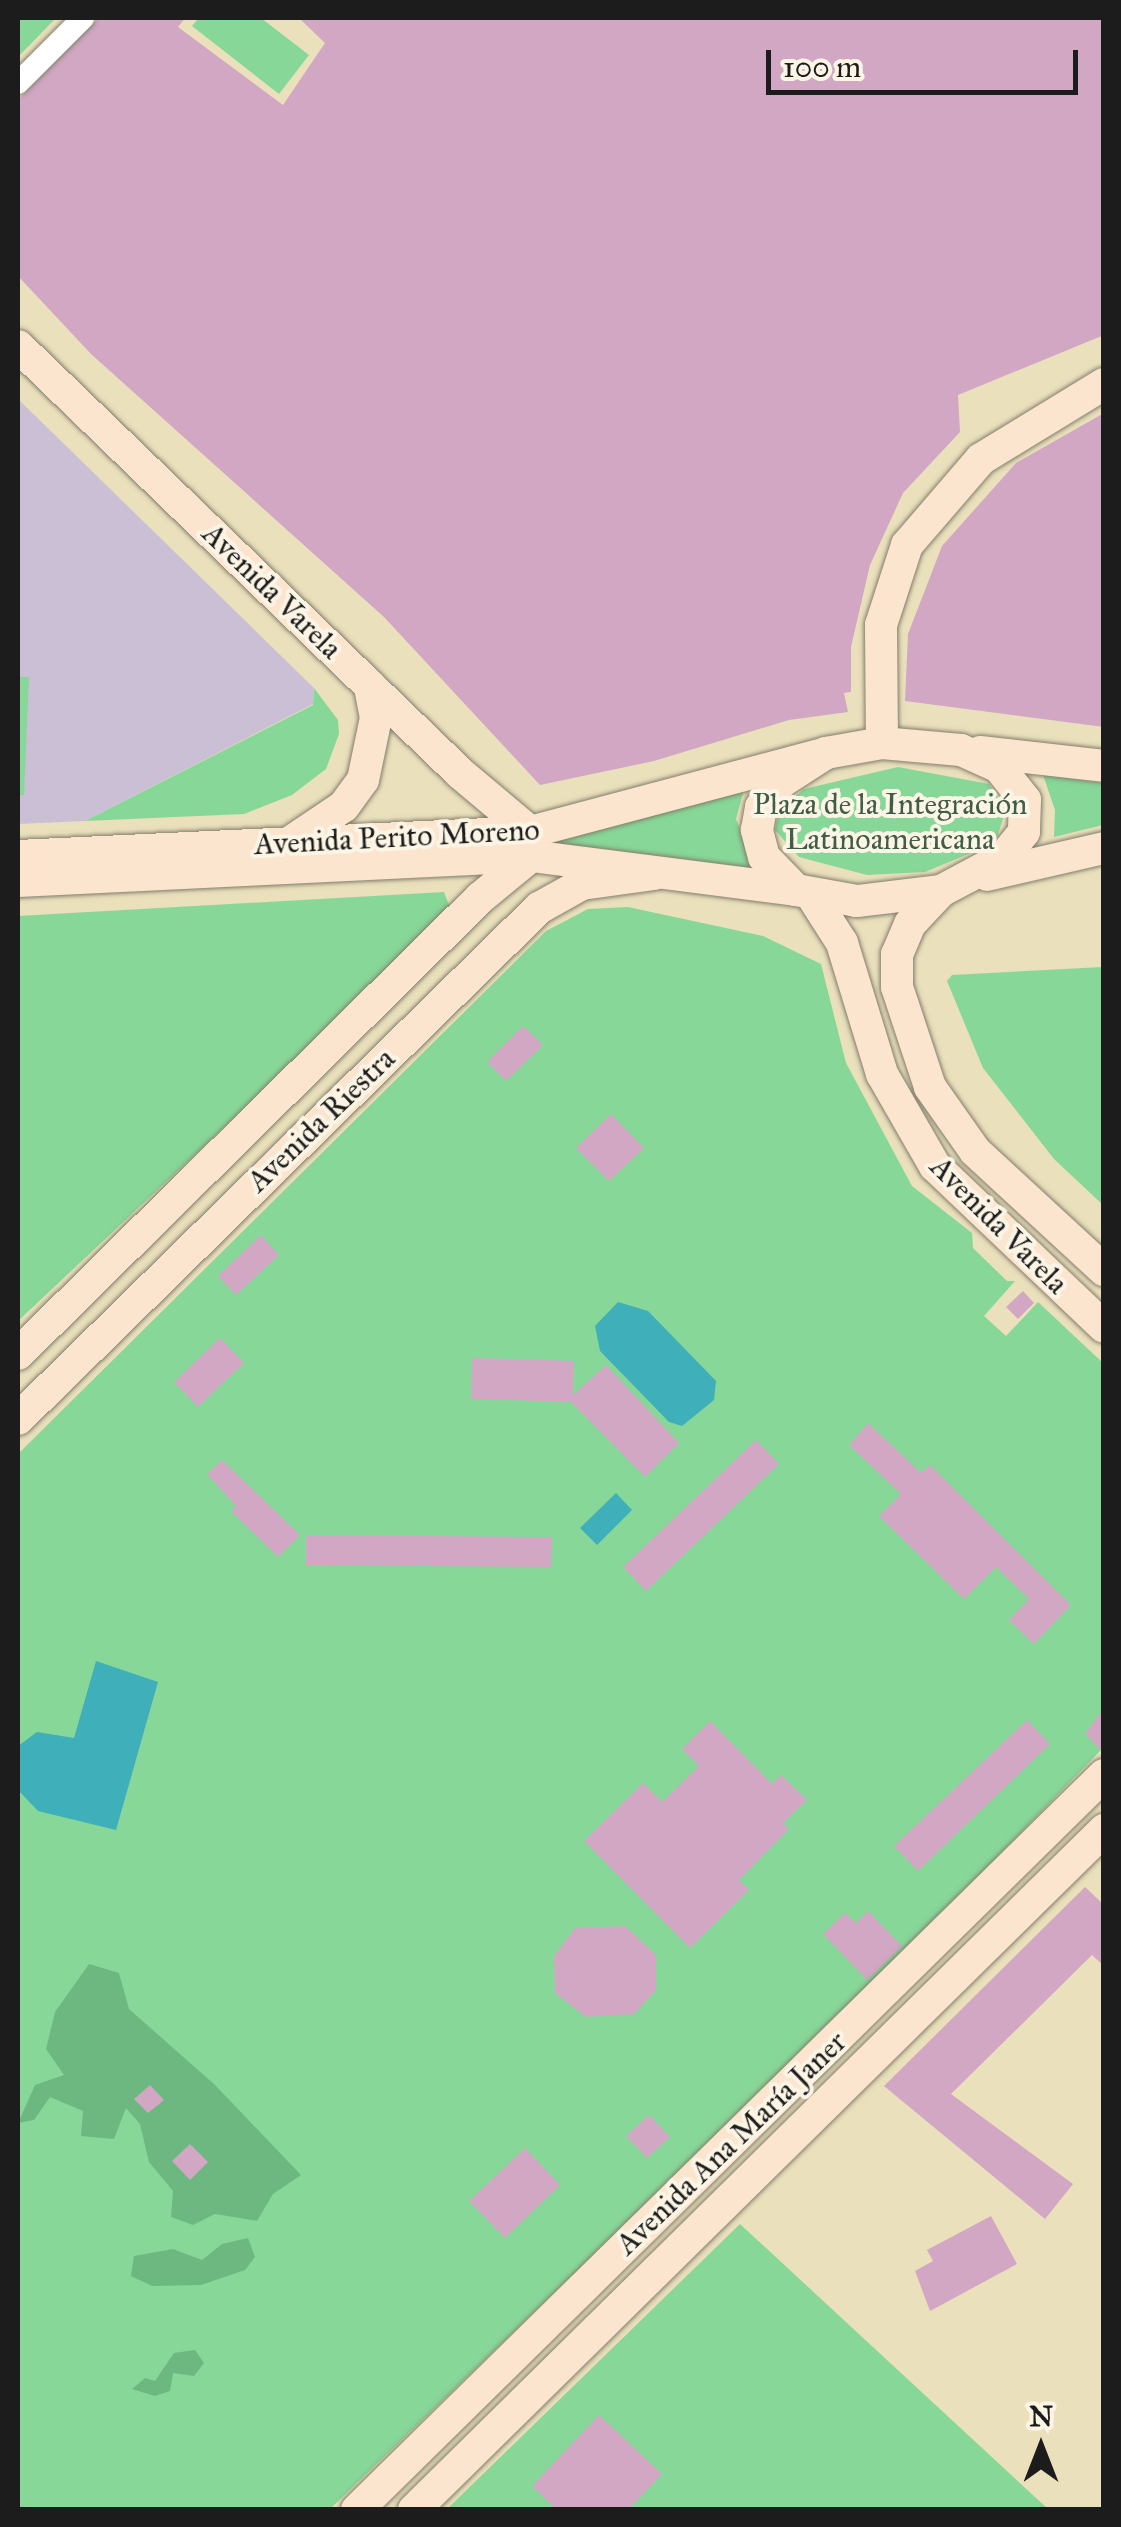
<!DOCTYPE html>
<html>
<head>
<meta charset="utf-8">
<style>
  body { margin:0 }
  #map { position:relative; width:1121px; height:2527px; overflow:hidden; background:#eae0bc; font-family:"IM FELL Great Primer",serif }
  div>[style] { position:absolute }
  .industrial>* { inset:0; background:#cbbfd5 }
  .green>* { inset:0; background:#87d798 }
  .forest>* { inset:0; background:#6db880 }
  .water>* { inset:0; background:#3fafba }
  .building>* { inset:0; background:#d1a7c4 }
  .roads { filter:drop-shadow(0 0 2px #837e6c) drop-shadow(0 0 2px #837e6c) }
  .street>* { height:22px; margin:-11px; padding:0 11px; transform-origin:11px; border-radius:11px; background:#fff }
  .secondary>* { height:32px; margin:-16px; padding:0 16px; transform-origin:16px; border-radius:16px; background:#fbe5cf }
  span { translate:-50% -50%; white-space:nowrap; text-align:center; line-height:1.15; -webkit-text-stroke:8px #fcf5e5; paint-order:stroke }
  .street-label { font-size:30px; color:#1c1c1c }
  .park-label { font-size:30px; color:#415d47 }
  .frame { position:absolute; inset:0; border:20px solid #1c1c1c; pointer-events:none }
  .north { position:absolute; left:991px; top:2397px; width:100px; height:100px; -webkit-text-stroke:8px #fcf5e5; paint-order:stroke; rotate:0deg; font-size:28px; font-weight:700; line-height:40px; text-align:center; color:#1c1c1c }
  .north::after { content:''; display:block; margin:auto; width:35px; height:45px; background:#1c1c1c; clip-path:polygon(50% 0,100% 100%,50% 72%,0 100%) }
  .scale { position:absolute; left:766px; top:50px; width:312px; height:45px; box-sizing:border-box; border:5px solid #1c1c1c; border-top:0; padding-left:12px; font-size:30px; line-height:35px; white-space:nowrap; color:#1c1c1c; -webkit-text-stroke:8px #fcf5e5; paint-order:stroke }
</style>
</head>
<body>
<div id="map">
  <div class="industrial">
    <div style="clip-path:polygon(18px 399px,314px 688px,313px 704px,85px 821px,18px 824px)"></div>
  </div>
  <div class="green">
    <div style="clip-path:polygon(18px 18px,56px 18px,18px 57px)"></div>
    <div style="clip-path:polygon(199px 18px,261px 18px,309px 55px,279px 94px,192px 26px)"></div>
    <div style="clip-path:polygon(18px 677px,29px 677px,24px 795px,18px 795px)"></div>
    <div style="clip-path:polygon(314px 688px,338px 720px,339px 734px,326px 769px,292px 795px,244px 814px,85px 821px,313px 705px)"></div>
    <div style="clip-path:polygon(898px 767px,989px 784px,1006px 810px,995px 843px,925px 872px,867px 875px,799px 857px,775px 830px,779px 810px,804px 789px)"></div>
    <div style="clip-path:polygon(1043px 775px,1103px 783px,1103px 825px,1054px 837px,1055px 810px)"></div>
    <div style="clip-path:polygon(746px 782px,736px 819px,758px 872px,576px 852px,558px 842px,590px 826px)"></div>
    <div style="clip-path:polygon(444px 892px,452px 913px,18px 1321px,18px 916px)"></div>
    <div style="clip-path:polygon(628px 907px,763px 936px,821px 964px,846px 1063px,912px 1186px,972px 1233px,973px 1248px,1007px 1281px,1015px 1281px,984px 1316px,1006px 1336px,1038px 1302px,1103px 1363px,1103px 1748px,872px 1986px,330px 2509px,18px 2509px,18px 1454px,546px 931px,588px 909px)"></div>
    <div style="clip-path:polygon(1103px 967px,1104px 967px,1103px 1205px,1054px 1159px,983px 1068px,947px 981px,952px 975px)"></div>
    <div style="clip-path:polygon(740px 2224px,1048px 2509px,446px 2510px)"></div>
  </div>
  <div class="forest">
    <div style="clip-path:polygon(89px 1964px,119px 1973px,129px 2009px,215px 2085px,301px 2175px,273px 2194px,257px 2221px,215px 2214px,193px 2225px,171px 2217px,173px 2191px,149px 2162px,140px 2124px,126px 2108px,114px 2139px,81px 2136px,83px 2111px,50px 2097px,34px 2120px,18px 2123px,35px 2085px,64px 2075px,46px 2049px,55px 2012px)"></div>
    <div style="clip-path:polygon(248px 2238px,255px 2257px,245px 2270px,201px 2285px,152px 2286px,131px 2276px,134px 2256px,173px 2249px,202px 2260px,222px 2244px)"></div>
    <div style="clip-path:polygon(195px 2350px,204px 2363px,194px 2376px,173px 2373px,170px 2391px,155px 2396px,132px 2389px,145px 2378px,155px 2381px,174px 2353px)"></div>
  </div>
  <div class="water">
    <div style="clip-path:polygon(618px 1302px,648px 1311px,716px 1381px,714px 1400px,682px 1426px,669px 1422px,600px 1351px,595px 1326px)"></div>
    <div style="clip-path:polygon(616px 1493px,632px 1510px,597px 1545px,580px 1528px)"></div>
    <div style="clip-path:polygon(96px 1661px,158px 1682px,116px 1830px,38px 1811px,18px 1790px,18px 1746px,37px 1732px,74px 1738px)"></div>
  </div>
  <div class="building">
    <div style="clip-path:polygon(99px 18px,185px 18px,178px 27px,283px 105px,325px 43px,299px 18px,1104px 18px,1104px 335px,958px 395px,960px 432px,903px 493px,870px 565px,851px 647px,851px 692px,844px 693px,848px 712px,789px 720px,654px 761px,540px 785px,384px 617px,91px 354px,18px 276px,18px 100px)"></div>
    <div style="clip-path:polygon(1104px 413px,1104px 727px,905px 701px,908px 634px,942px 546px,1016px 463px)"></div>
    <div style="clip-path:polygon(523px 1026px,543px 1045px,506px 1081px,487px 1062px)"></div>
    <div style="clip-path:polygon(611px 1114px,644px 1148px,609px 1181px,576px 1148px)"></div>
    <div style="clip-path:polygon(261px 1235px,279px 1255px,236px 1295px,218px 1276px)"></div>
    <div style="clip-path:polygon(1023px 1291px,1034px 1303px,1018px 1319px,1006px 1307px)"></div>
    <div style="clip-path:polygon(220px 1338px,244px 1363px,198px 1407px,174px 1382px)"></div>
    <div style="clip-path:polygon(472px 1358px,574px 1361px,573px 1395px,606px 1365px,679px 1443px,645px 1477px,571px 1402px,471px 1399px)"></div>
    <div style="clip-path:polygon(868px 1423px,921px 1473px,930px 1465px,1071px 1605px,1034px 1644px,1009px 1620px,1029px 1599px,996px 1567px,964px 1599px,879px 1516px,901px 1494px,849px 1445px)"></div>
    <div style="clip-path:polygon(756px 1440px,779px 1464px,646px 1591px,623px 1567px)"></div>
    <div style="clip-path:polygon(222px 1460px,300px 1535px,278px 1557px,231px 1511px,236px 1506px,207px 1474px)"></div>
    <div style="clip-path:polygon(306px 1535px,552px 1537px,551px 1567px,306px 1565px)"></div>
    <div style="clip-path:polygon(1104px 1708px,1104px 1753px,1085px 1734px)"></div>
    <div style="clip-path:polygon(1027px 1720px,1050px 1744px,918px 1871px,894px 1846px)"></div>
    <div style="clip-path:polygon(710px 1721px,772px 1784px,781px 1775px,807px 1800px,783px 1823px,789px 1829px,739px 1880px,749px 1890px,690px 1948px,584px 1841px,643px 1783px,662px 1802px,699px 1766px,682px 1749px)"></div>
    <div style="clip-path:polygon(1085px 1887px,1104px 1905px,1104px 1966px,1092px 1955px,951px 2094px,1073px 2184px,1045px 2219px,884px 2086px)"></div>
    <div style="clip-path:polygon(868px 1911px,902px 1946px,867px 1980px,823px 1934px,845px 1913px,856px 1923px)"></div>
    <div style="clip-path:polygon(625px 1926px,656px 1955px,656px 1990px,634px 2014px,586px 2017px,555px 1993px,554px 1956px,575px 1928px)"></div>
    <div style="clip-path:polygon(150px 2085px,164px 2100px,148px 2113px,134px 2099px)"></div>
    <div style="clip-path:polygon(649px 2115px,670px 2137px,647px 2158px,626px 2136px)"></div>
    <div style="clip-path:polygon(190px 2144px,208px 2162px,190px 2180px,172px 2161px)"></div>
    <div style="clip-path:polygon(525px 2148px,560px 2185px,505px 2238px,469px 2201px)"></div>
    <div style="clip-path:polygon(991px 2216px,1017px 2264px,930px 2311px,915px 2271px,933px 2261px,927px 2250px)"></div>
    <div style="clip-path:polygon(599px 2415px,662px 2474px,628px 2510px,557px 2510px,532px 2486px)"></div>
  </div>
  <div class="roads">
    <div class="street">
      <div style="left:18px;top:83px;width:92px;rotate:-45deg"></div>
    </div>
    <div class="secondary">
      <div style="left:18px;top:346px;width:615px;rotate:44.01deg"></div>
      <div style="left:460px;top:773px;width:92px;rotate:40.1deg"></div>
      <div style="left:882px;top:743px;width:79px;rotate:5.1deg"></div>
      <div style="left:961px;top:750px;width:42px;rotate:24.1deg"></div>
      <div style="left:999px;top:767px;width:42px;rotate:51.8deg"></div>
      <div style="left:1025px;top:800px;width:32px;rotate:92deg"></div>
      <div style="left:1024px;top:832px;width:33px;rotate:129deg"></div>
      <div style="left:1003px;top:858px;width:70px;rotate:152deg"></div>
      <div style="left:941px;top:891px;width:85px;rotate:173.2deg"></div>
      <div style="left:857px;top:901px;width:62px;rotate:-169.8deg"></div>
      <div style="left:796px;top:890px;width:46px;rotate:-134.1deg"></div>
      <div style="left:764px;top:857px;width:28px;rotate:-105deg"></div>
      <div style="left:757px;top:830px;width:23px;rotate:-80deg"></div>
      <div style="left:761px;top:807px;width:32px;rotate:-51deg"></div>
      <div style="left:781px;top:782px;width:54px;rotate:-32.8deg"></div>
      <div style="left:826px;top:753px;width:57px;rotate:-10.1deg"></div>
      <div style="left:882px;top:743px;width:118px;rotate:-90.5deg"></div>
      <div style="left:881px;top:625px;width:84px;rotate:-72deg"></div>
      <div style="left:907px;top:545px;width:113px;rotate:-49.3deg"></div>
      <div style="left:981px;top:459px;width:144px;rotate:-31.4deg"></div>
      <div style="left:980px;top:752px;width:125px;rotate:6.4deg"></div>
      <div style="left:289px;top:843px;width:66px;rotate:-33.9deg"></div>
      <div style="left:344px;top:806px;width:32px;rotate:-54deg"></div>
      <div style="left:363px;top:780px;width:63px;rotate:-78.2deg"></div>
      <div style="left:376px;top:718px;width:33px;rotate:-101deg"></div>
      <div style="left:18px;top:856px;width:513px;rotate:-2.68deg"></div>
      <div style="left:530px;top:832px;width:306px;rotate:-14.9deg"></div>
      <div style="left:987px;top:875px;width:120px;rotate:-13deg"></div>
      <div style="left:18px;top:881px;width:514px;rotate:-2.79deg"></div>
      <div style="left:531px;top:856px;width:267px;rotate:7.3deg"></div>
      <div style="left:941px;top:891px;width:45px;rotate:133.2deg"></div>
      <div style="left:910px;top:924px;width:33px;rotate:113deg"></div>
      <div style="left:897px;top:954px;width:33px;rotate:90deg"></div>
      <div style="left:897px;top:987px;width:105px;rotate:71.7deg"></div>
      <div style="left:930px;top:1087px;width:78px;rotate:54.9deg"></div>
      <div style="left:975px;top:1151px;width:176px;rotate:42.7deg"></div>
      <div style="left:812px;top:896px;width:56px;rotate:57.4deg"></div>
      <div style="left:842px;top:943px;width:137px;rotate:73deg"></div>
      <div style="left:882px;top:1074px;width:106px;rotate:60.1deg"></div>
      <div style="left:935px;top:1166px;width:233px;rotate:43.6deg"></div>
      <div style="left:18px;top:1354px;width:649px;rotate:-44.63deg"></div>
      <div style="left:480px;top:898px;width:66px;rotate:-39.5deg"></div>
      <div style="left:18px;top:1419px;width:730px;rotate:-44.44deg"></div>
      <div style="left:539px;top:908px;width:49px;rotate:-29.2deg"></div>
      <div style="left:582px;top:884px;width:73px;rotate:-7.9deg"></div>
      <div style="left:357px;top:2510px;width:1048px;rotate:-44.54deg"></div>
      <div style="left:414px;top:2510px;width:969px;rotate:-44.58deg"></div>
    </div>
  </div>
  <div class="street-label">
    <span style="left:272px;top:591px;rotate:44deg">Avenida Varela</span>
    <span style="left:397px;top:837px;rotate:-3deg">Avenida Perito Moreno</span>
    <span style="left:321px;top:1120px;rotate:-44deg">Avenida Riestra</span>
    <span style="left:999px;top:1225px;rotate:45deg">Avenida Varela</span>
    <span style="left:731px;top:2143px;rotate:-44deg">Avenida Ana María Janer</span>
  </div>
  <div class="park-label">
    <span style="left:890px;top:821px">Plaza de la Integración<br>Latinoamericana</span>
  </div>
  <div class="frame"></div>
  <div class="north">N</div>
  <div class="scale">100 m</div>
</div>
</body>
</html>
